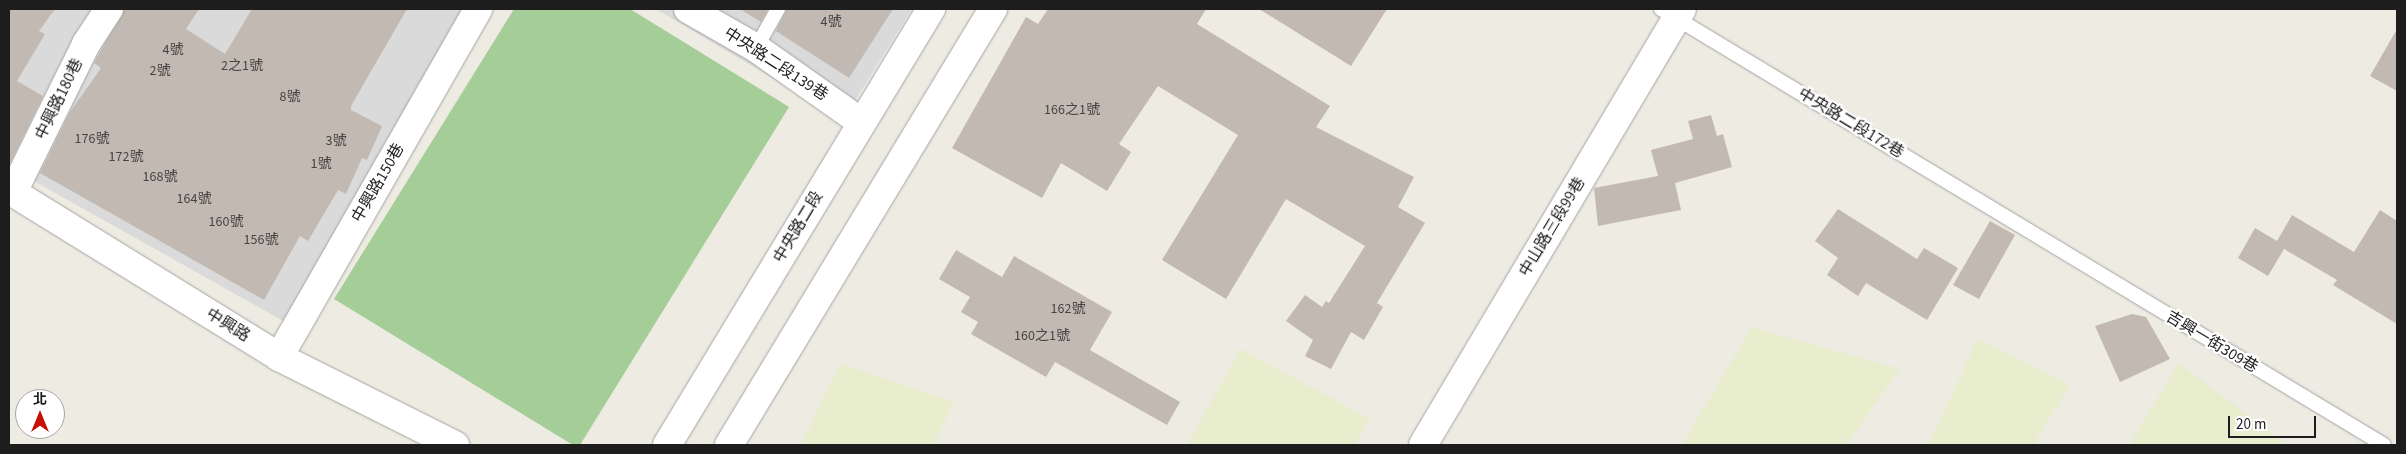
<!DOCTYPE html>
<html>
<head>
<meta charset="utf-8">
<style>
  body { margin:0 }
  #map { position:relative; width:2406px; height:454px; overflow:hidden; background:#eeebe2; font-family:"Source Sans 3","Noto Sans TC",sans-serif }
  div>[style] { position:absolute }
  .residential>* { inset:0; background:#dbdada }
  .farmland>* { inset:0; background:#e8edce }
  .forest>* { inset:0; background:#a4cd97 }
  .building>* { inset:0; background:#c2bab2 }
  .roads { filter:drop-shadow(0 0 1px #a4a4a4) drop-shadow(0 0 1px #a4a4a4) }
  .service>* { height:14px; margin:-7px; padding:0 7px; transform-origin:7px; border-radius:7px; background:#fff }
  .minor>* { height:28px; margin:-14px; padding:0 14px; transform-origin:14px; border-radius:14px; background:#fff }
  .tertiary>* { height:28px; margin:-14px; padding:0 14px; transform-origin:14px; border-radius:14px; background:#fff }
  span { translate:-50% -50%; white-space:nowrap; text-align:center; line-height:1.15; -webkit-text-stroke:4.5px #fff; paint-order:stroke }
  .number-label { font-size:14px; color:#464442 }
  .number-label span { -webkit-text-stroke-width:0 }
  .street-label { font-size:16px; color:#1d1d1d }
  .frame { position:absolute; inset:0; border:10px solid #1d1d1d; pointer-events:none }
  .north { position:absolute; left:15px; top:389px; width:50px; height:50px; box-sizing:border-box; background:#fff; border:1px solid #a5a5a5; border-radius:50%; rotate:0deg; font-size:14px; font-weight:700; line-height:20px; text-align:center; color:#1d1d1d }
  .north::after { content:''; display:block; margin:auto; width:18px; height:22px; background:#c61003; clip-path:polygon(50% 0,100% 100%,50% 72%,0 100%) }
  .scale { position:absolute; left:2228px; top:416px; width:88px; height:22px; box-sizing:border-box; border:2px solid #1d1d1d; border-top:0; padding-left:6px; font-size:15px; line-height:18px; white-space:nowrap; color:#1d1d1d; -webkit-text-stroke:4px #fff; paint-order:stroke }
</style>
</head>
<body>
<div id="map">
  <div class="residential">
    <div style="clip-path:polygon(9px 9px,463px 9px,285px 322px,9px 167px)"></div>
    <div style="clip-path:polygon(656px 9px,912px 9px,843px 120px)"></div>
  </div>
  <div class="farmland">
    <div style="clip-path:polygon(1752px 327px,1900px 369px,1846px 445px,1682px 445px)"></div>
    <div style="clip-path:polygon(1978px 339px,2070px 385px,2033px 445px,1928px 445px)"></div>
    <div style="clip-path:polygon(1241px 349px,1370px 419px,1354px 445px,1187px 445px)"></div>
    <div style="clip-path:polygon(840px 363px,954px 402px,933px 445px,801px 445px)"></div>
    <div style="clip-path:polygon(2179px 363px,2282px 441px,2281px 445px,2129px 445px)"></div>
  </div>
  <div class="forest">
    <div style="clip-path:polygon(514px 9px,630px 9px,789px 107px,580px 445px,573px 445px,334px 299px)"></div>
  </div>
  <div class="building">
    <div style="clip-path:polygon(9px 9px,55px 9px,39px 31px,45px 34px,17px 81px,43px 96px,9px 165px)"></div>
    <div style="clip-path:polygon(124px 9px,199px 9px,186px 29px,225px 54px,252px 9px,407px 9px,351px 106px,351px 110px,382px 126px,367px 160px,362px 158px,346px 194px,338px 190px,308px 241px,300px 236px,264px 300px,40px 173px,70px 112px,101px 68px,94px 63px)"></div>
    <div style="clip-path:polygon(740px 9px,768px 9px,761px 22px)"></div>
    <div style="clip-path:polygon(787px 9px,893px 9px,849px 78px,776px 31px)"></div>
    <div style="clip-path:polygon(1048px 9px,1206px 9px,1197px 24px,1330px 106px,1316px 127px,1414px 177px,1398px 207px,1425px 223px,1377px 303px,1383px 307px,1364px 340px,1351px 332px,1331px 369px,1305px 356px,1313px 340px,1286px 321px,1305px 295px,1322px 307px,1326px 301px,1329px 303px,1365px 246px,1286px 199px,1226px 299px,1162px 260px,1238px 135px,1158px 86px,1119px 144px,1131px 152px,1107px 191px,1061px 163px,1042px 198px,952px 148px,1026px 17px,1038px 24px)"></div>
    <div style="clip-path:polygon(1259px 9px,1387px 9px,1351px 66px)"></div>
    <div style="clip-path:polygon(2397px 29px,2397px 91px,2370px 76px)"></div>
    <div style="clip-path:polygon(1711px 115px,1717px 136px,1723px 134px,1732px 167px,1675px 183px,1681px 210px,1598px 226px,1594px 188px,1658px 176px,1651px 150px,1693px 139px,1688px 121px)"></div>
    <div style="clip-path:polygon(1838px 209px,1917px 259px,1924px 248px,1958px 268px,1927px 320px,1866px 283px,1858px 296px,1827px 275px,1838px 258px,1815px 241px)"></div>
    <div style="clip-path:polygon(2380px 210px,2397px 221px,2397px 324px,2333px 285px,2337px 280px,2284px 249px,2268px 276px,2238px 258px,2255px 228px,2277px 241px,2292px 215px,2354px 252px)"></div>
    <div style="clip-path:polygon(1990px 221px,2015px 235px,1979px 299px,1953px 285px)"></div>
    <div style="clip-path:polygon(956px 250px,1002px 277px,1014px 256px,1112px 312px,1090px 350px,1180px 402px,1167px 425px,1055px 362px,1046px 377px,971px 334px,978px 322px,961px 312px,970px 297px,939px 279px)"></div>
    <div style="clip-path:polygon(2132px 314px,2146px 317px,2170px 359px,2120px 382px,2095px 326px)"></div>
  </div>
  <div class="roads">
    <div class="service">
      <div style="left:1661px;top:9px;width:844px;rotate:31.09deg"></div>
      <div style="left:756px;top:48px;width:45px;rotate:-60.6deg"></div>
    </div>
    <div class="minor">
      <div style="left:688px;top:9px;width:78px;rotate:29.8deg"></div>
      <div style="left:756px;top:48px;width:128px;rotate:35.2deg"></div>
      <div style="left:13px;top:192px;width:165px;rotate:-63.7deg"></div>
      <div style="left:86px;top:44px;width:42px;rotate:-56.7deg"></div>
      <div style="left:279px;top:357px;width:401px;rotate:-60.2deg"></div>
      <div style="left:1423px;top:445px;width:507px;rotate:-59.29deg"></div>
    </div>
    <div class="tertiary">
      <div style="left:9px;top:190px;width:317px;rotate:31.7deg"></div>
      <div style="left:279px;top:357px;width:197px;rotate:26.6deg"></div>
      <div style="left:667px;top:445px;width:510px;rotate:-58.8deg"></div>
      <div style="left:729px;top:445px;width:510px;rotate:-58.8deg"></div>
    </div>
  </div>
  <div class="number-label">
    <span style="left:831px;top:22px">4號</span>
    <span style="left:173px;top:50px">4號</span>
    <span style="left:242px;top:66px">2之1號</span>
    <span style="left:160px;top:71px">2號</span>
    <span style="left:290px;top:97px">8號</span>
    <span style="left:1072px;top:110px">166之1號</span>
    <span style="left:92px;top:139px">176號</span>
    <span style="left:336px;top:141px">3號</span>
    <span style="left:126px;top:157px">172號</span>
    <span style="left:321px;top:164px">1號</span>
    <span style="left:160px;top:177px">168號</span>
    <span style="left:194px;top:199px">164號</span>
    <span style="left:226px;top:222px">160號</span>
    <span style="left:261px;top:240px">156號</span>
    <span style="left:1068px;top:309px">162號</span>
    <span style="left:1042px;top:336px">160之1號</span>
  </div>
  <div class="street-label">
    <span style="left:776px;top:64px;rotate:33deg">中央路二段139巷</span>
    <span style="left:59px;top:99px;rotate:-64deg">中興路180巷</span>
    <span style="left:1851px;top:123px;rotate:31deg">中央路二段172巷</span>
    <span style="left:378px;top:183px;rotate:-60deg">中興路150巷</span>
    <span style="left:798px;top:227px;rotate:-59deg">中央路二段</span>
    <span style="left:1552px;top:227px;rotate:-59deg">中山路三段99巷</span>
    <span style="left:228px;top:325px;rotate:32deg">中興路</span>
    <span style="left:2212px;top:342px;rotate:31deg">吉興一街309巷</span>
  </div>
  <div class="frame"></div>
  <div class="north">北</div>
  <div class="scale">20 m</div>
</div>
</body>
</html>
